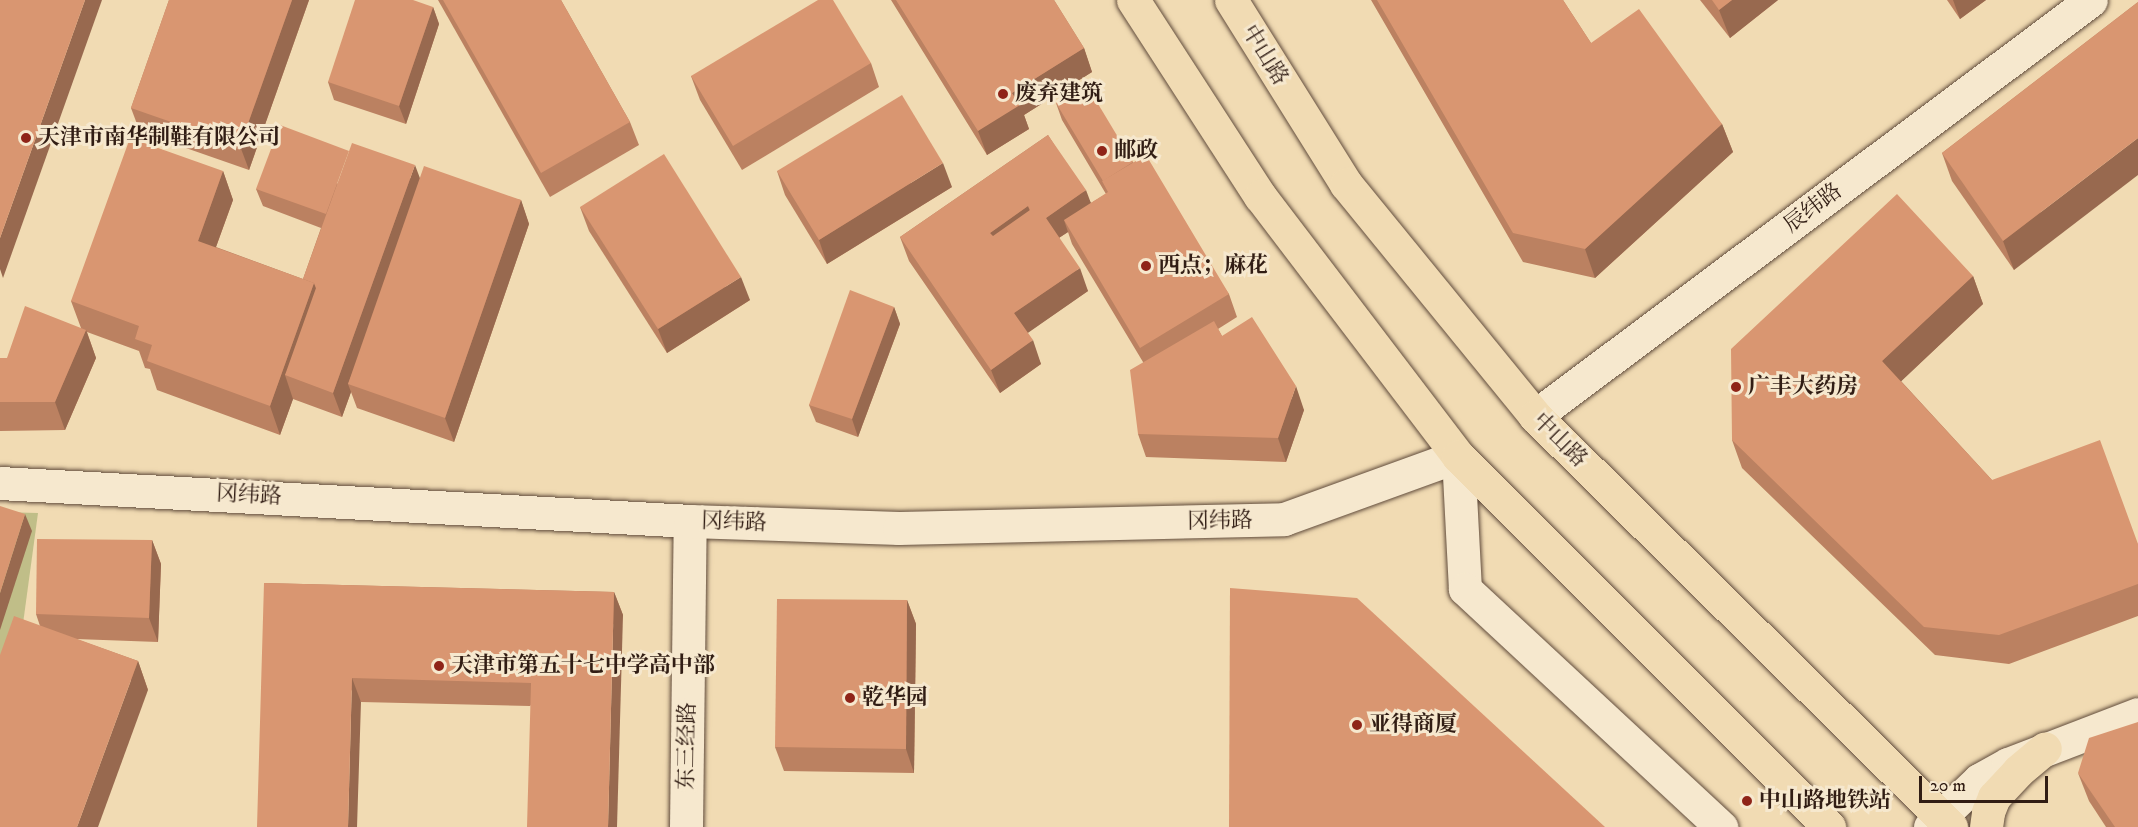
<!DOCTYPE html>
<html>
<head>
<meta charset="utf-8">
<style>
  body { margin:0 }
  #map { position:relative; width:2138px; height:827px; overflow:hidden; background:#f1dbb3; font-family:"IM FELL DW Pica","Noto Serif SC",serif }
  div>[style] { position:absolute }
  .green>* { inset:0; background:#c0be88 }
  .roads { filter:drop-shadow(0 0 2px #614c3c) drop-shadow(0 0 2px #614c3c) }
  .minor>* { height:33px; margin:-16.5px; padding:0 16.5px; transform-origin:16.5px; border-radius:16.5px; background:#f6e8ce }
  .tertiary>* { height:33px; margin:-16.5px; padding:0 16.5px; transform-origin:16.5px; border-radius:16.5px; background:#f6e8ce }
  .secondary>* { height:33px; margin:-16.5px; padding:0 16.5px; transform-origin:16.5px; border-radius:16.5px; background:#f6e8ce }
  .primary>* { height:33px; margin:-16.5px; padding:0 16.5px; transform-origin:16.5px; border-radius:16.5px; background:#f1dbb3 }
  .wall>* { inset:0; background:#bb8161 }
  .shaded-wall>* { inset:0; background:#98694f }
  .building>* { inset:0; background:#d99671 }
  .dots>* { width:16px; height:16px; translate:-50% -50%; box-sizing:border-box; border:3px solid #f6e8ce; border-radius:50% }
  span { translate:-50% -50%; white-space:nowrap; text-align:center; line-height:1.15; -webkit-text-stroke:6px #f6e8ce; paint-order:stroke }
  .street-label { font-size:22px; color:#311d14 }
  .poi-label { font-size:22px; color:#311d14; font-weight:700 }
  .left { translate:0 -50%; text-align:left }
  .scale { position:absolute; left:1919px; top:776px; width:129px; height:27px; box-sizing:border-box; border:3px solid #311d14; border-top:0; padding-left:8px; font-size:18px; line-height:21px; white-space:nowrap; color:#311d14; -webkit-text-stroke:4px #f6e8ce; paint-order:stroke }
</style>
</head>
<body>
<div id="map">
  <div class="green">
    <div style="clip-path:polygon(0 512px,38px 513px,22px 631px,0 693px)"></div>
  </div>
  <div class="roads">
    <div class="minor">
      <div style="left:1535px;top:416px;width:694px;rotate:-36.8deg"></div>
      <div style="left:686px;top:827px;width:306px;rotate:-89.3deg"></div>
    </div>
    <div class="tertiary">
      <div style="left:0;top:483px;width:691px;rotate:3.15deg"></div>
      <div style="left:690px;top:521px;width:209px;rotate:1.9deg"></div>
      <div style="left:899px;top:528px;width:385px;rotate:-1.3deg"></div>
      <div style="left:1284px;top:519px;width:185px;rotate:-19.9deg"></div>
      <div style="left:1930px;top:827px;width:68px;rotate:-43.8deg"></div>
      <div style="left:1979px;top:780px;width:33px;rotate:-29deg"></div>
      <div style="left:2008px;top:764px;width:139px;rotate:-21deg"></div>
    </div>
    <div class="secondary">
      <div style="left:1458px;top:456px;width:133px;rotate:87deg"></div>
      <div style="left:1465px;top:589px;width:350px;rotate:42.9deg"></div>
    </div>
    <div class="primary">
      <div style="left:1133px;top:0;width:234px;rotate:57.1deg"></div>
      <div style="left:1260px;top:196px;width:327px;rotate:52.7deg"></div>
      <div style="left:1458px;top:456px;width:525px;rotate:45deg"></div>
      <div style="left:1231px;top:0;width:217px;rotate:58deg"></div>
      <div style="left:1346px;top:184px;width:299px;rotate:50.8deg"></div>
      <div style="left:1535px;top:416px;width:585px;rotate:44.65deg"></div>
      <div style="left:1986px;top:827px;width:15px;rotate:-82deg"></div>
      <div style="left:1988px;top:812px;width:16px;rotate:-68deg"></div>
      <div style="left:1994px;top:797px;width:35px;rotate:-47deg"></div>
      <div style="left:2018px;top:771px;width:35px;rotate:-40deg"></div>
    </div>
  </div>
  <div class="wall">
    <div style="clip-path:polygon(169px 0,309px 0,249px 170px,140px 132px,131px 108px)"></div>
    <div style="clip-path:polygon(438px 0,561px 0,630px 122px,639px 145px,550px 197px)"></div>
    <div style="clip-path:polygon(891px 0,1054px 0,1084px 48px,1092px 72px,1024px 115px,1029px 129px,987px 155px)"></div>
    <div style="clip-path:polygon(1371px 0,1563px 0,1591px 43px,1722px 124px,1733px 152px,1595px 278px,1523px 262px)"></div>
    <div style="clip-path:polygon(1700px 0,1778px 0,1730px 38px)"></div>
    <div style="clip-path:polygon(1947px 0,1986px 0,1960px 19px)"></div>
    <div style="clip-path:polygon(2138px 2px,2014px 270px,1952px 181px,1942px 153px)"></div>
    <div style="clip-path:polygon(433px 7px,439px 24px,406px 124px,334px 100px,328px 82px)"></div>
    <div style="clip-path:polygon(871px 63px,879px 87px,742px 170px,700px 100px,691px 76px)"></div>
    <div style="clip-path:polygon(1056px 103px,1133px 162px,1229px 294px,1237px 317px,1218px 329px,1222px 336px,1304px 410px,1286px 462px,1146px 457px,1138px 434px,1143px 362px,1072px 244px,1068px 232px,1059px 238px,1088px 291px,1027px 333px,1041px 364px,1000px 393px,909px 261px,900px 237px,1048px 135px,1091px 203px,1106px 194px,1062px 120px)"></div>
    <div style="clip-path:polygon(223px 171px,233px 200px,216px 247px,303px 279px,321px 228px,263px 206px,256px 189px,420px 178px,521px 200px,529px 224px,454px 442px,357px 408px,351px 392px,342px 417px,293px 399px,280px 435px,157px 390px,150px 369px,145px 368px,139px 351px,87px 332px,96px 358px,65px 430px,0 431px,0 358px,7px 358px,81px 328px,71px 301px)"></div>
    <div style="clip-path:polygon(777px 171px,952px 187px,827px 264px,785px 195px)"></div>
    <div style="clip-path:polygon(580px 207px,750px 300px,667px 353px,589px 231px)"></div>
    <div style="clip-path:polygon(1973px 276px,1983px 304px,1901px 381px,1992px 480px,2138px 544px,2138px 616px,2009px 664px,1935px 655px,1742px 468px,1732px 440px)"></div>
    <div style="clip-path:polygon(894px 307px,900px 324px,858px 437px,816px 422px,809px 405px)"></div>
    <div style="clip-path:polygon(152px 540px,161px 564px,158px 642px,76px 639px,138px 661px,148px 690px,40px 626px,36px 614px)"></div>
    <div style="clip-path:polygon(264px 583px,614px 592px,623px 615px,530px 706px,361px 702px)"></div>
    <div style="clip-path:polygon(907px 600px,916px 624px,914px 773px,784px 771px,775px 747px)"></div>
    <div style="clip-path:polygon(2078px 773px,2138px 827px,2106px 827px,2089px 801px)"></div>
  </div>
  <div class="shaded-wall">
    <div style="clip-path:polygon(85px 0,102px 0,3px 278px,0 269px,0 238px)"></div>
    <div style="clip-path:polygon(292px 0,309px 0,249px 170px,240px 146px)"></div>
    <div style="clip-path:polygon(1732px 0,1778px 0,1730px 38px,1719px 10px)"></div>
    <div style="clip-path:polygon(1953px 0,1986px 0,1960px 19px)"></div>
    <div style="clip-path:polygon(433px 7px,439px 24px,406px 124px,399px 106px)"></div>
    <div style="clip-path:polygon(1084px 48px,1092px 72px,1024px 115px,1029px 129px,987px 155px,978px 131px,1012px 93px)"></div>
    <div style="clip-path:polygon(1722px 124px,1733px 152px,1595px 278px,1585px 249px)"></div>
    <div style="clip-path:polygon(2138px 138px,2138px 175px,2014px 270px,2003px 241px)"></div>
    <div style="clip-path:polygon(943px 163px,952px 187px,827px 264px,819px 240px)"></div>
    <div style="clip-path:polygon(415px 165px,424px 189px,348px 384px,351px 392px,342px 417px,333px 393px)"></div>
    <div style="clip-path:polygon(223px 171px,233px 200px,208px 269px,198px 241px)"></div>
    <div style="clip-path:polygon(1086px 190px,1095px 214px,1064px 220px,1068px 232px,1054px 241px,1046px 218px)"></div>
    <div style="clip-path:polygon(521px 200px,529px 224px,454px 442px,445px 418px)"></div>
    <div style="clip-path:polygon(1028px 206px,1037px 230px,999px 256px,990px 233px)"></div>
    <div style="clip-path:polygon(1080px 268px,1088px 291px,1022px 337px,1014px 313px)"></div>
    <div style="clip-path:polygon(1973px 276px,1983px 304px,1893px 389px,1882px 361px)"></div>
    <div style="clip-path:polygon(741px 277px,750px 300px,667px 353px,658px 329px)"></div>
    <div style="clip-path:polygon(314px 283px,324px 311px,285px 375px,293px 399px,280px 435px,270px 406px)"></div>
    <div style="clip-path:polygon(894px 307px,900px 324px,858px 437px,852px 419px)"></div>
    <div style="clip-path:polygon(86px 330px,96px 358px,65px 430px,55px 402px)"></div>
    <div style="clip-path:polygon(1033px 340px,1041px 364px,1000px 393px,991px 370px)"></div>
    <div style="clip-path:polygon(1296px 386px,1304px 410px,1286px 462px,1278px 438px)"></div>
    <div style="clip-path:polygon(25px 514px,32px 531px,0 630px,0 593px)"></div>
    <div style="clip-path:polygon(152px 540px,161px 564px,158px 642px,149px 618px)"></div>
    <div style="clip-path:polygon(614px 592px,623px 615px,617px 827px,608px 827px)"></div>
    <div style="clip-path:polygon(907px 600px,916px 624px,914px 773px,906px 749px)"></div>
    <div style="clip-path:polygon(138px 661px,148px 690px,98px 827px,77px 827px)"></div>
    <div style="clip-path:polygon(352px 678px,361px 702px,357px 827px,348px 827px)"></div>
  </div>
  <div class="building">
    <div style="clip-path:polygon(0 0,85px 0,0 238px)"></div>
    <div style="clip-path:polygon(169px 0,292px 0,240px 146px,131px 108px)"></div>
    <div style="clip-path:polygon(355px 0,413px 0,433px 7px,399px 106px,328px 82px)"></div>
    <div style="clip-path:polygon(443px 0,561px 0,630px 122px,541px 173px)"></div>
    <div style="clip-path:polygon(818px 0,833px 0,871px 63px,733px 146px,691px 76px)"></div>
    <div style="clip-path:polygon(896px 0,1054px 0,1084px 48px,1012px 93px,1020px 105px,978px 131px)"></div>
    <div style="clip-path:polygon(1377px 0,1563px 0,1591px 43px,1639px 9px,1722px 124px,1585px 249px,1513px 233px)"></div>
    <div style="clip-path:polygon(1712px 0,1732px 0,1719px 10px)"></div>
    <div style="clip-path:polygon(2138px 2px,2138px 138px,2003px 241px,1942px 153px)"></div>
    <div style="clip-path:polygon(1086px 84px,1133px 162px,1103px 181px,1056px 103px)"></div>
    <div style="clip-path:polygon(902px 95px,943px 163px,819px 240px,777px 171px)"></div>
    <div style="clip-path:polygon(280px 125px,349px 151px,326px 214px,256px 189px)"></div>
    <div style="clip-path:polygon(evenodd,1048px 135px,1086px 190px,1046px 218px,1080px 268px,1014px 313px,1033px 340px,991px 370px,900px 237px,1048px 135px,1028px 206px,1030px 210px,993px 236px,990px 233px,1028px 206px)"></div>
    <div style="clip-path:polygon(130px 138px,223px 171px,198px 241px,314px 283px,270px 406px,147px 361px,152px 345px,135px 339px,139px 326px,71px 301px)"></div>
    <div style="clip-path:polygon(352px 143px,415px 165px,333px 393px,285px 375px,316px 288px,314px 283px,303px 279px)"></div>
    <div style="clip-path:polygon(664px 154px,741px 277px,658px 329px,580px 207px)"></div>
    <div style="clip-path:polygon(1146px 155px,1229px 294px,1140px 348px,1064px 220px,1108px 192px,1102px 181px)"></div>
    <div style="clip-path:polygon(424px 166px,521px 200px,445px 418px,348px 384px)"></div>
    <div style="clip-path:polygon(1897px 194px,1973px 276px,1882px 361px,1992px 480px,2100px 440px,2138px 544px,2138px 584px,1999px 635px,1924px 627px,1732px 440px,1731px 349px)"></div>
    <div style="clip-path:polygon(850px 290px,894px 307px,852px 419px,809px 405px)"></div>
    <div style="clip-path:polygon(25px 306px,86px 330px,55px 402px,0 402px,0 358px,7px 358px)"></div>
    <div style="clip-path:polygon(1252px 317px,1296px 386px,1278px 438px,1138px 434px,1130px 370px,1214px 321px,1222px 336px)"></div>
    <div style="clip-path:polygon(0 506px,25px 514px,0 593px)"></div>
    <div style="clip-path:polygon(37px 539px,152px 540px,149px 618px,36px 614px)"></div>
    <div style="clip-path:polygon(264px 583px,614px 592px,608px 827px,527px 827px,531px 683px,352px 678px,348px 827px,257px 827px)"></div>
    <div style="clip-path:polygon(1230px 588px,1357px 598px,1605px 827px,1229px 827px)"></div>
    <div style="clip-path:polygon(777px 599px,907px 600px,906px 749px,775px 747px)"></div>
    <div style="clip-path:polygon(14px 616px,138px 661px,77px 827px,0 827px,0 655px)"></div>
    <div style="clip-path:polygon(2138px 722px,2138px 827px,2115px 827px,2078px 773px,2089px 738px)"></div>
  </div>
  <div class="dots">
    <div style="left:1003px;top:94px;background:#8f2418"></div>
    <div style="left:26px;top:138px;background:#8f2418"></div>
    <div style="left:1102px;top:151px;background:#8f2418"></div>
    <div style="left:1146px;top:266px;background:#8f2418"></div>
    <div style="left:1736px;top:387px;background:#8f2418"></div>
    <div style="left:439px;top:666px;background:#8f2418"></div>
    <div style="left:850px;top:698px;background:#8f2418"></div>
    <div style="left:1357px;top:725px;background:#8f2418"></div>
    <div style="left:1747px;top:801px;background:#8f2418"></div>
  </div>
  <div class="street-label">
    <span style="left:1265px;top:55px;rotate:58deg">中山路</span>
    <span style="left:1813px;top:208px;rotate:-37deg">辰纬路</span>
    <span style="left:1560px;top:440px;rotate:45deg">中山路</span>
    <span style="left:249px;top:495px;rotate:3deg">冈纬路</span>
    <span style="left:1220px;top:521px;rotate:-1deg">冈纬路</span>
    <span style="left:734px;top:522px;rotate:2deg">冈纬路</span>
    <span style="left:687px;top:746px;rotate:-89deg">东三经路</span>
  </div>
  <div class="poi-label">
    <span class="left" style="left:1015px;top:94px">废弃建筑</span>
    <span class="left" style="left:38px;top:138px">天津市南华制鞋有限公司</span>
    <span class="left" style="left:1114px;top:151px">邮政</span>
    <span class="left" style="left:1158px;top:266px">西点；麻花</span>
    <span class="left" style="left:1748px;top:387px">广丰大药房</span>
    <span class="left" style="left:451px;top:666px">天津市第五十七中学高中部</span>
    <span class="left" style="left:862px;top:698px">乾华园</span>
    <span class="left" style="left:1369px;top:725px">亚得商厦</span>
    <span class="left" style="left:1759px;top:801px">中山路地铁站</span>
  </div>
  <div class="scale">20 m</div>
</div>
</body>
</html>
